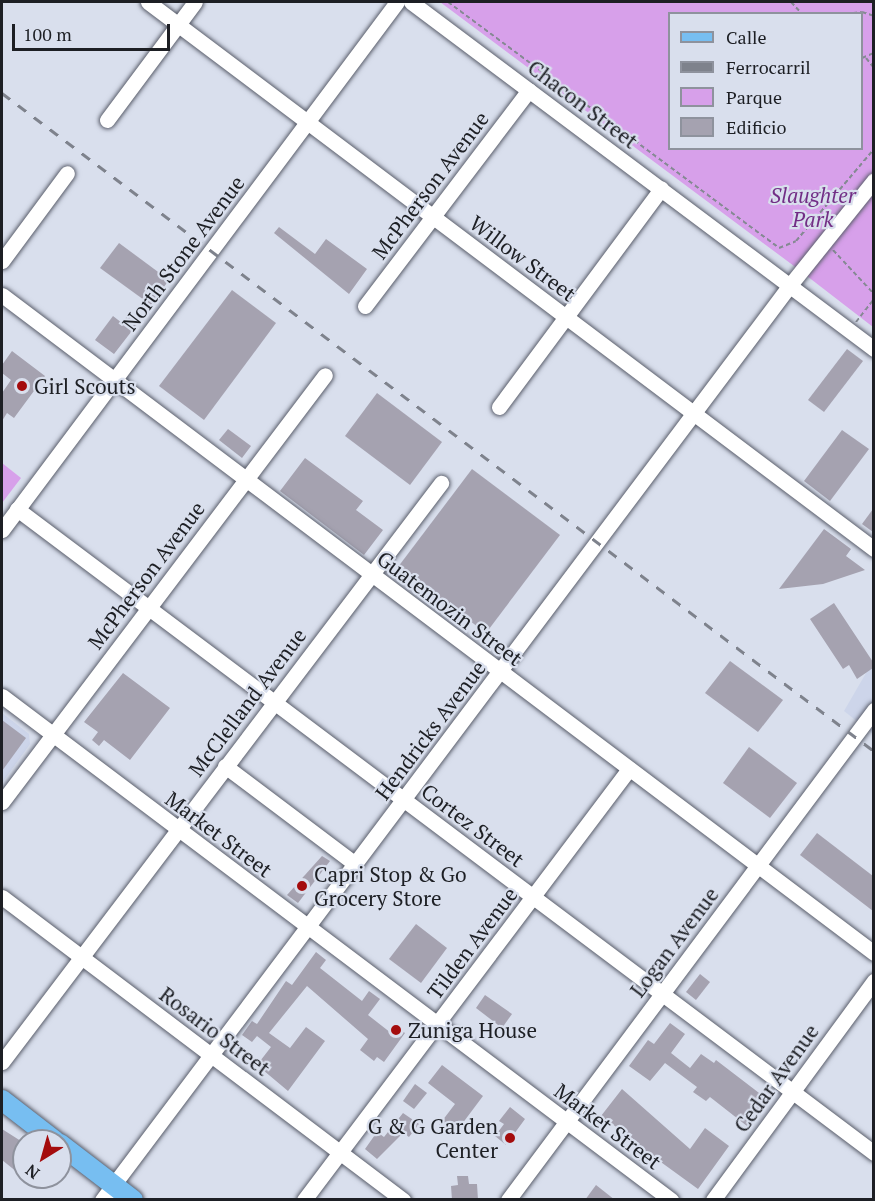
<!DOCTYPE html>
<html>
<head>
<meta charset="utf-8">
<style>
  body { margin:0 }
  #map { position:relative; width:875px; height:1201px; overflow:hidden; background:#d9dfed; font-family:"PT Serif",serif }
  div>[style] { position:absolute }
  .built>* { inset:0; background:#cdd5ea }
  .green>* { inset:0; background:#d7a0ea }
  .building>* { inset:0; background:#a5a2b0 }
  .path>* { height:2px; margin-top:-1px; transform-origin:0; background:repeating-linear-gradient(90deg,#858993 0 4.5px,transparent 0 7.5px) }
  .roads { filter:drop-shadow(0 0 2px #5a5e6b) drop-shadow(0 0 2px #5a5e6b) }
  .minor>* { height:15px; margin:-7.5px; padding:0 7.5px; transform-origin:7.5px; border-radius:7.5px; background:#fff }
  .major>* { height:20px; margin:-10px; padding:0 10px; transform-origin:10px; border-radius:10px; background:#77bef1 }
  .rail>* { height:3px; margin-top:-1.5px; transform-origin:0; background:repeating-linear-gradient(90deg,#7e828c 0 10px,transparent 0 20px) }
  .dots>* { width:16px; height:16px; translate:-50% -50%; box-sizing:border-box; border:3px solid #d9dfed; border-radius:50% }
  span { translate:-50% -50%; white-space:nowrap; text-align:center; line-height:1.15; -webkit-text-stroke:4.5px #d9dfed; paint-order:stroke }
  .street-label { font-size:21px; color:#1d1f24 }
  .park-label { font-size:21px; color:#722e86; font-style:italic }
  .poi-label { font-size:21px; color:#1d1f24 }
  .left { translate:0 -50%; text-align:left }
  .right { translate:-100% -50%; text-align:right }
  .frame { position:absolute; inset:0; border:3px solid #1d1f24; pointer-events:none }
  .legend { position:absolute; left:668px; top:12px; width:195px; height:138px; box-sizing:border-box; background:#d9dfed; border:2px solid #8e929d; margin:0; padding:8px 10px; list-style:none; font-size:18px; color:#1d1f24 }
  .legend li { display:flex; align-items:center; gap:12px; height:30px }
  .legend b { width:30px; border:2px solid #8e929d }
  .north { position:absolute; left:12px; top:1129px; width:60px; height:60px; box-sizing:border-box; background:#d9dfed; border:2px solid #8e929d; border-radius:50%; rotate:217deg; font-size:16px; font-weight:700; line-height:24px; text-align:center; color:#1d1f24 }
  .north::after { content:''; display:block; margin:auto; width:21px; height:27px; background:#a40c0d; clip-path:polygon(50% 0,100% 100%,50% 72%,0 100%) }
  .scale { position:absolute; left:12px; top:24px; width:158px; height:27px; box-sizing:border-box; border:3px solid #1d1f24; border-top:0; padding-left:8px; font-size:18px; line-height:21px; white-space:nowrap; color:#1d1f24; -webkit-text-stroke:4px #d9dfed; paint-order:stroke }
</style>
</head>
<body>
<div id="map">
  <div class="built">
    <div style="clip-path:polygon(873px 661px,873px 734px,844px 711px)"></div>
    <div style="clip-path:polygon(2px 713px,29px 734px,30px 744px,2px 783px)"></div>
  </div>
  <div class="green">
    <div style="clip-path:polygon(evenodd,440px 2px,873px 2px,873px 327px,794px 266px,440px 2px,670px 14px,862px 14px,862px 148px,670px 148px,670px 14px)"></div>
    <div style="clip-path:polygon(2px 463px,21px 478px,2px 503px)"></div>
  </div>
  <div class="building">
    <div style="clip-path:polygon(279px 227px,315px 254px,326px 239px,367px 269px,349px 294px,274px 233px)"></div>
    <div style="clip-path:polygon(119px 243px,169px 280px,151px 305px,100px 268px)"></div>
    <div style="clip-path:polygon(232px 290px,276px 323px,204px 420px,159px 386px)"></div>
    <div style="clip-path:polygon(128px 315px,138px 323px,114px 354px,95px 340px,113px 316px,122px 323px)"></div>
    <div style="clip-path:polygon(847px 349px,863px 361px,824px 412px,808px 400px)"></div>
    <div style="clip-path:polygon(12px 351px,45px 376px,14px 418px,7px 413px,2px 421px,2px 393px,11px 380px,2px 373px,2px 365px)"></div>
    <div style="clip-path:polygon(377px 393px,442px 442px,410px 485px,345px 436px)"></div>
    <div style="clip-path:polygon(228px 429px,251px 446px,242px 458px,219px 440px)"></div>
    <div style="clip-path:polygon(842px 430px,869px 449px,830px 501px,804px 481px)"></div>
    <div style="clip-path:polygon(305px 458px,363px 501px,356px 510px,383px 530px,364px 555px,280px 491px)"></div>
    <div style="clip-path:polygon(472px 469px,560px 535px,486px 633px,398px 567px)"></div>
    <div style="clip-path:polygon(873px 509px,873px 532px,862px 524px)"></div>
    <div style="clip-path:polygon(824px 529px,851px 549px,846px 556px,865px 570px,823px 584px,779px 589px)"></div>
    <div style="clip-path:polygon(834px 603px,873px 662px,873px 668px,857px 679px,849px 665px,843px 669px,810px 619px)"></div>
    <div style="clip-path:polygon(730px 661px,783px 700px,758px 732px,705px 693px)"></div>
    <div style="clip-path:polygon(123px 673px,170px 708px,130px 760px,104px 740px,99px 746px,92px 740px,98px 732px,84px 722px)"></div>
    <div style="clip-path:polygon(2px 720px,26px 738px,2px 771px)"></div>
    <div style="clip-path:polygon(749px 747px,797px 783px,770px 818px,723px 783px)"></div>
    <div style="clip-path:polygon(817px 833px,873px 876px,873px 911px,800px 855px)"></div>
    <div style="clip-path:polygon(322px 856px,330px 861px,298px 903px,287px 895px)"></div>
    <div style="clip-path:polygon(416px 924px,447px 948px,421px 983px,389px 959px)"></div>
    <div style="clip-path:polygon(316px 952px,326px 960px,320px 968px,362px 1001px,369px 991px,380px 999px,368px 1015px,391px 1033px,396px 1027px,405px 1033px,384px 1062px,377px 1057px,374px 1061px,360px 1050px,368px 1039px,307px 986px,269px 1033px,290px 1048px,306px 1027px,325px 1041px,288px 1091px,257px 1065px,271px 1047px,257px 1036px,252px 1042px,242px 1035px,252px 1021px,257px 1024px,286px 981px,292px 985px)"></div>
    <div style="clip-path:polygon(700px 974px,710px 982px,696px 1000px,686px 992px)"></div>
    <div style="clip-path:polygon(485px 995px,512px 1014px,502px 1028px,476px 1008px)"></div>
    <div style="clip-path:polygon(670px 1023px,685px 1034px,671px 1053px,690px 1068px,701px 1054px,714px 1063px,716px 1060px,767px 1099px,747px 1126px,710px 1097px,706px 1101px,693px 1092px,697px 1087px,665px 1063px,650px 1081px,629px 1066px,648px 1040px,654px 1044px)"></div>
    <div style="clip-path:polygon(442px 1065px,483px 1096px,453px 1136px,439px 1125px,455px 1104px,428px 1083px)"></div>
    <div style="clip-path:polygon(415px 1084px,427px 1093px,414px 1109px,403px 1101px)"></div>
    <div style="clip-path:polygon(622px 1089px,690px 1149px,705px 1128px,729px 1146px,698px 1189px,647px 1152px,640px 1161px,631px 1155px,640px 1144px,601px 1116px)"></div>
    <div style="clip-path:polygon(510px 1107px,525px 1119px,506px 1145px,495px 1136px,504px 1124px,499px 1121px)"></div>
    <div style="clip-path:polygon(403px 1113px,419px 1124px,409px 1137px,403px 1133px,377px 1159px,365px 1149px,377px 1132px,384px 1137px)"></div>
    <div style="clip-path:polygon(2px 1129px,24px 1143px,24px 1163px,17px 1172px,2px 1160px)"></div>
    <div style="clip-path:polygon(457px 1176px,468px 1176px,469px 1184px,477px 1184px,478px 1200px,452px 1200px,451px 1186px,458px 1185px)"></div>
    <div style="clip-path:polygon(596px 1185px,615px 1200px,585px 1200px)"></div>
  </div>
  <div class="path">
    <div style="left:448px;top:2px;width:412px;rotate:36.6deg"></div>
    <div style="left:779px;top:248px;width:18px;rotate:-22deg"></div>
    <div style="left:796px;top:241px;width:121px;rotate:-49.7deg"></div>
    <div style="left:791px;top:2px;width:16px;rotate:47deg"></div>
    <div style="left:845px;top:14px;width:17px;rotate:-7deg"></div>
    <div style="left:862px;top:12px;width:13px;rotate:18deg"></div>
    <div style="left:862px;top:58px;width:13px;rotate:-23deg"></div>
    <div style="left:866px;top:58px;width:13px;rotate:51deg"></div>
    <div style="left:833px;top:250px;width:60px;rotate:47deg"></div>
    <div style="left:856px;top:322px;width:29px;rotate:-52deg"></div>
  </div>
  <div class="roads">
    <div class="minor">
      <div style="left:148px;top:2px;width:909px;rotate:37deg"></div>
      <div style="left:411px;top:2px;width:579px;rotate:36.85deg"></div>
      <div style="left:107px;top:120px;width:147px;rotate:-53.3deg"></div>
      <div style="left:2px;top:261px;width:109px;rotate:-53.5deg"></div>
      <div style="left:2px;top:295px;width:1092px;rotate:37.04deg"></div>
      <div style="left:365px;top:306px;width:271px;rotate:-52.8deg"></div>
      <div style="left:499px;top:407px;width:272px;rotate:-53.4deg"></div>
      <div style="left:17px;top:509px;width:1072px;rotate:36.92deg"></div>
      <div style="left:2px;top:530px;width:659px;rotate:-53.2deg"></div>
      <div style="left:2px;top:696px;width:838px;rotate:36.99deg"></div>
      <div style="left:225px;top:766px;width:163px;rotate:37deg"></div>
      <div style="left:2px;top:802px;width:535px;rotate:-52.89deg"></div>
      <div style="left:2px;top:897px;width:503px;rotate:37.08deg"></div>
      <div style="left:2px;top:1062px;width:727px;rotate:-52.83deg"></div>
      <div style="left:102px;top:1200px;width:1145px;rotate:-53.06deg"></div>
      <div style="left:790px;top:285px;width:134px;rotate:-51.3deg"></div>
      <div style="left:304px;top:1200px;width:540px;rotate:-52.98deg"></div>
      <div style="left:508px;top:1200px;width:612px;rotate:-53.24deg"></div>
      <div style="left:713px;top:1200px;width:272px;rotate:-53.7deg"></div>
    </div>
    <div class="major">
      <div style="left:2px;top:1100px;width:67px;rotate:37.7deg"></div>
      <div style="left:60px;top:1144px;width:92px;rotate:37.5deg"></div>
    </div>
  </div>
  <div class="rail">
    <div style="left:2px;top:93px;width:1092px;rotate:37.04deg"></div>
  </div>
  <div class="dots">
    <div style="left:22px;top:386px;background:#a40c0d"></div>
    <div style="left:302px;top:886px;background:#a40c0d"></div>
    <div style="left:396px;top:1030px;background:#a40c0d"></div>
    <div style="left:510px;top:1138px;background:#a40c0d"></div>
  </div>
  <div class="street-label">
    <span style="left:583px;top:104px;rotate:37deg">Chacon Street</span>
    <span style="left:430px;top:185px;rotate:-53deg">McPherson Avenue</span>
    <span style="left:183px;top:253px;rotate:-53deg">North Stone Avenue</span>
    <span style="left:523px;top:258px;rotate:37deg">Willow Street</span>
    <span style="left:146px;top:575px;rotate:-53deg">McPherson Avenue</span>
    <span style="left:450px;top:608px;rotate:37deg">Guatemozin Street</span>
    <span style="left:247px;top:702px;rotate:-53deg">McClelland Avenue</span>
    <span style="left:430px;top:730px;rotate:-53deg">Hendricks Avenue</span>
    <span style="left:473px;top:825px;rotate:37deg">Cortez Street</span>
    <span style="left:219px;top:834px;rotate:37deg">Market Street</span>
    <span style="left:674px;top:942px;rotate:-53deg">Logan Avenue</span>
    <span style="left:472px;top:943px;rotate:-53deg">Tilden Avenue</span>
    <span style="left:215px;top:1031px;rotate:37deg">Rosario Street</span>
    <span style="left:776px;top:1078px;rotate:-54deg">Cedar Avenue</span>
    <span style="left:608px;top:1126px;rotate:37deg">Market Street</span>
  </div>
  <div class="park-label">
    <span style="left:813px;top:207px">Slaughter<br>Park</span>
  </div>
  <div class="poi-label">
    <span class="left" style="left:34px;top:386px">Girl Scouts</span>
    <span class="left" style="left:314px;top:886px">Capri Stop &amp; Go<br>Grocery Store</span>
    <span class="left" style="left:408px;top:1030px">Zuniga House</span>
    <span class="right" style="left:498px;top:1138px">G &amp; G Garden<br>Center</span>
  </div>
  <div class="frame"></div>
  <ul class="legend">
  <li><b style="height:8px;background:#77bef1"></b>Calle</li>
  <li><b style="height:8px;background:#7e828c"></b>Ferrocarril</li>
  <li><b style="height:16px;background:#d7a0ea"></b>Parque</li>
  <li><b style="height:16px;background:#a5a2b0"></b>Edificio</li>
  </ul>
  <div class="north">N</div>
  <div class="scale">100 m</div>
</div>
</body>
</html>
